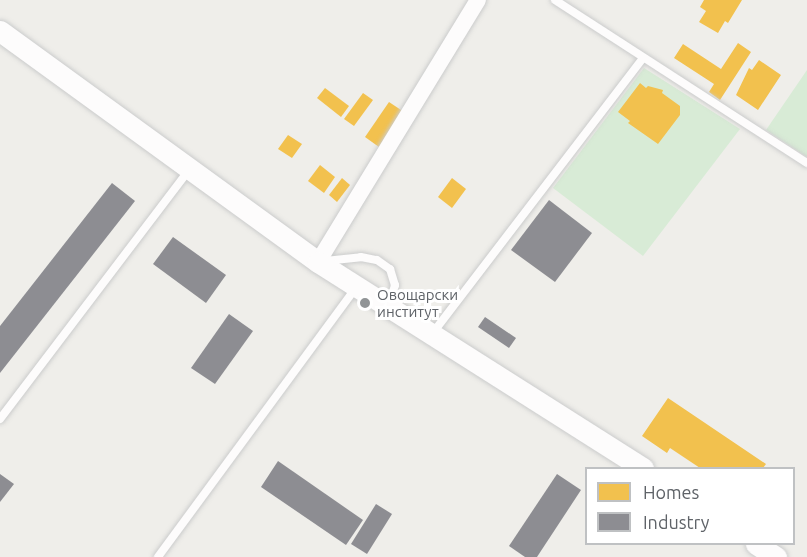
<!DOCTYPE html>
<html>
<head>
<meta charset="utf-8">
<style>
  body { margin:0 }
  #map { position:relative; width:807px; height:557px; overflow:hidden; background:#efeeea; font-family:Ubuntu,sans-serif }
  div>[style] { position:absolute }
  .green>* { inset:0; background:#d8ebd6 }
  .homes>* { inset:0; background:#f2c14e }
  .industry>* { inset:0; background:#8d8d92 }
  .roads { filter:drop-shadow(0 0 2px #cbcccc) drop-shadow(0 0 2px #cbcccc) }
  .service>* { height:8px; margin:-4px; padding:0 4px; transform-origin:4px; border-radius:4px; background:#fdfcfc }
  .minor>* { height:16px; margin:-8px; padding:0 8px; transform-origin:8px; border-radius:8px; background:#fdfcfc }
  .tertiary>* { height:21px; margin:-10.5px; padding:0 10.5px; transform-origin:10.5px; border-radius:10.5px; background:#fdfcfc }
  .dots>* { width:16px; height:16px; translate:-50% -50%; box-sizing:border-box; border:3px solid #fff; border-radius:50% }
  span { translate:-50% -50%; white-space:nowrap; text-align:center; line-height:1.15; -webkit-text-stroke:6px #fff; paint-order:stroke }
  .poi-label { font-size:15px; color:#5f6368 }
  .left { translate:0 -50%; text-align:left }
  .legend { position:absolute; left:585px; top:467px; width:210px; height:78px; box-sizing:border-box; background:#fff; border:2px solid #bfc1c3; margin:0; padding:8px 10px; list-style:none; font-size:18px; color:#5f6368 }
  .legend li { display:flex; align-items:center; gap:12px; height:30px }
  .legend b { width:30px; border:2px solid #bfc1c3 }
</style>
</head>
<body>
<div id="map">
  <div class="green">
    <div style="clip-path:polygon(644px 68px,740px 129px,643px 256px,553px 188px)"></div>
    <div style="clip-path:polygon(807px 70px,807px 157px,766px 130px)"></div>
  </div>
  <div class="homes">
    <div style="clip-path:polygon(704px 0,742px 0,728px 23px,725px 21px,718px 33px,699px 22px,706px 11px,700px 7px)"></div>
    <div style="clip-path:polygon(738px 43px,751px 52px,720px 100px,709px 92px,714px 84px,674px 58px,683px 44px,721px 69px)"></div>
    <div style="clip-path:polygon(759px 60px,781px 75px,758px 110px,736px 95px,749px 68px,752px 70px)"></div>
    <div style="clip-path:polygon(640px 83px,646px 88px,648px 86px,663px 90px,662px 93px,680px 106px,680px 115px,658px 144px,628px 123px,630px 121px,618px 112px)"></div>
    <div style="clip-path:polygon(325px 88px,349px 106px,341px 117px,317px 98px)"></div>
    <div style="clip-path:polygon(363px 93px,373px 100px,354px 126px,344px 119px)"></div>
    <div style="clip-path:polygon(389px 102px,404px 112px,379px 147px,365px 137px)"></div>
    <div style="clip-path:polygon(288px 135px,302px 144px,292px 158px,278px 149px)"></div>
    <div style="clip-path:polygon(320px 165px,335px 177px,324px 193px,308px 181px)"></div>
    <div style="clip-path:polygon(342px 178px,350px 185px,337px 202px,329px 195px)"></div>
    <div style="clip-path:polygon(452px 178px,466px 189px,452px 208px,438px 197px)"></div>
    <div style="clip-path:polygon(668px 398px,766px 464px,763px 468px,700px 468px,670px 448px,667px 453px,642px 436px)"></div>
  </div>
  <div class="industry">
    <div style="clip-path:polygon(112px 183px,135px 201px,0 373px,0 326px)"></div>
    <div style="clip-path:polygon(549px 200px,592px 233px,555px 282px,511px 250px)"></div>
    <div style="clip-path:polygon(173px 237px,226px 275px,206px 303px,153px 264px)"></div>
    <div style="clip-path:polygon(229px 314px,253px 331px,215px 384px,191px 368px)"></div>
    <div style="clip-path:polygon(485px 317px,516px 338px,509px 348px,478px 327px)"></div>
    <div style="clip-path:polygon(278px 461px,363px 520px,346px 545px,261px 487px)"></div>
    <div style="clip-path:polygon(0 474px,14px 484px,0 502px)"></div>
    <div style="clip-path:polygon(557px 474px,581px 490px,537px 557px,525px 557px,509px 546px)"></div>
    <div style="clip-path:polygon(376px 504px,392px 514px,367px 554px,351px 544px)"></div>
  </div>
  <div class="roads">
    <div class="service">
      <div style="left:555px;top:0;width:300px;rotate:32.9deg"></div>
      <div style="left:325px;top:261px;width:36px;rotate:-6deg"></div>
      <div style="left:361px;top:257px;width:16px;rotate:11deg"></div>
      <div style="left:377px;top:260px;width:16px;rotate:35deg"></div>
      <div style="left:390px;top:269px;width:17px;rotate:73deg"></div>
      <div style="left:395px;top:285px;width:22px;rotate:106deg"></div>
      <div style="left:432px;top:334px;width:347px;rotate:-52.6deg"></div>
      <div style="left:0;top:419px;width:313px;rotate:-52.8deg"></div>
      <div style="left:158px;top:557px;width:335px;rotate:-53.7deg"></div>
    </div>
    <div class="minor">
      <div style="left:318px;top:262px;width:307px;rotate:-58.6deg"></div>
    </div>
    <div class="tertiary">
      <div style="left:0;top:31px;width:393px;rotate:36deg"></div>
      <div style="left:318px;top:262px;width:385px;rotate:32.4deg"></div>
      <div style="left:756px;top:544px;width:24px;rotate:33deg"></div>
    </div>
  </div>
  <div class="dots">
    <div style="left:365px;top:303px;background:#919496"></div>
  </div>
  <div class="poi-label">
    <span class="left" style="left:377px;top:303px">Овощарски<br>институт</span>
  </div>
  <ul class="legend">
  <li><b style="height:16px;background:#f2c14e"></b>Homes</li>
  <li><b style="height:16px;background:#8d8d92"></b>Industry</li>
  </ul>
</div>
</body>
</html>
